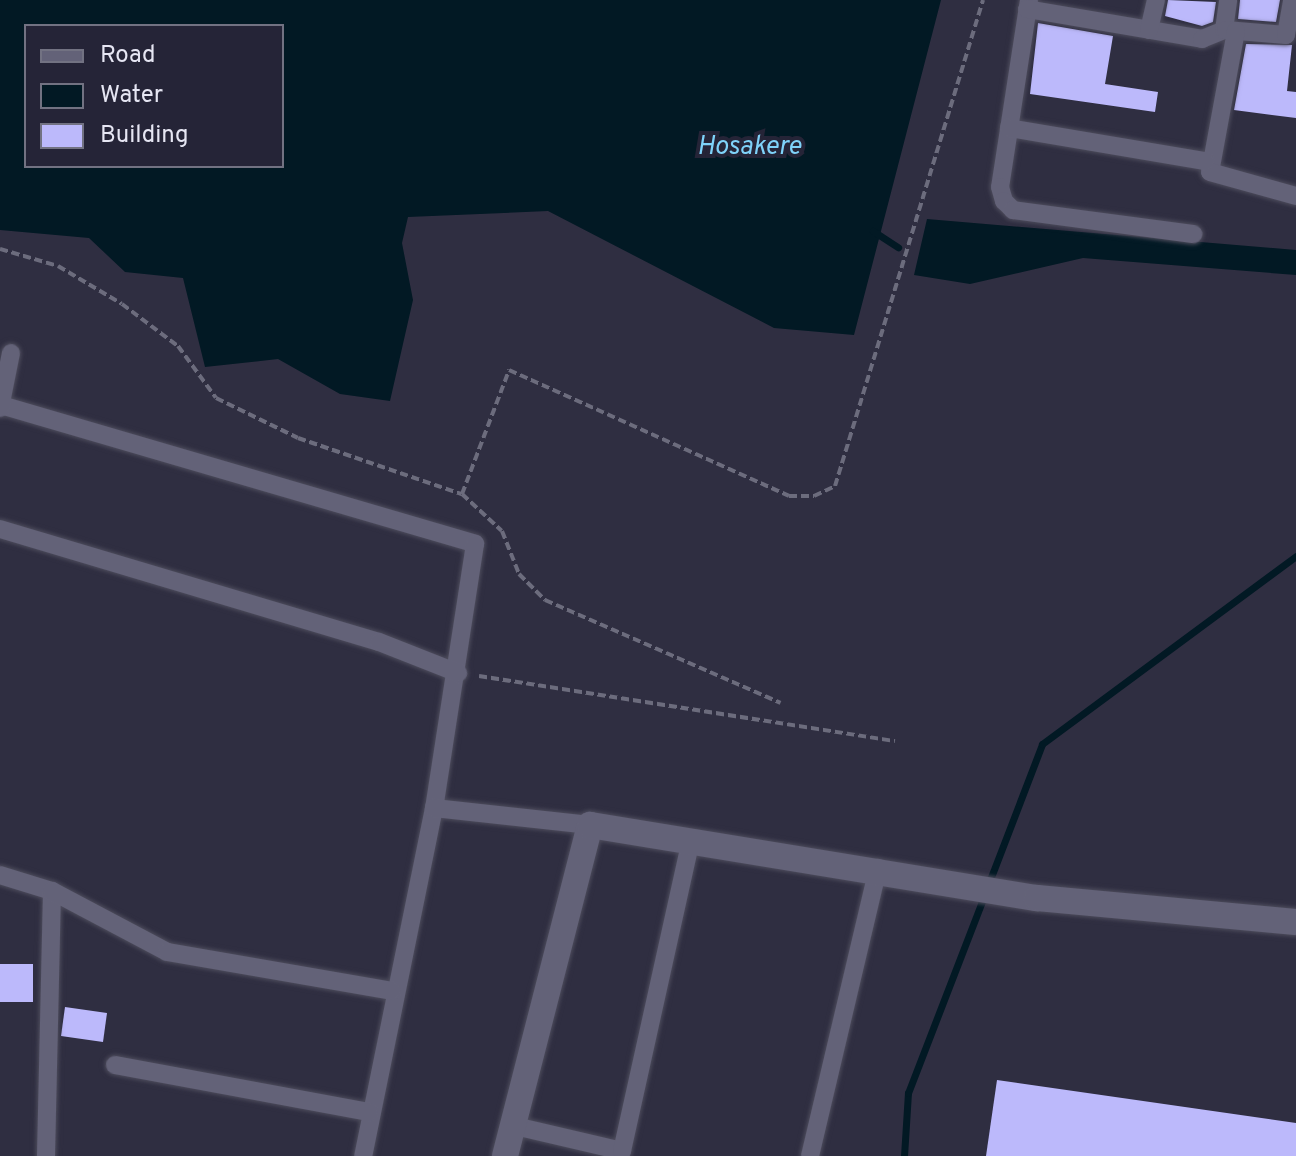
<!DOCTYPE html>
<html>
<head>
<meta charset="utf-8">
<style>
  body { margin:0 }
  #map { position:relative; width:1296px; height:1156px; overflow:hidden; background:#2f2e41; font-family:Overpass,sans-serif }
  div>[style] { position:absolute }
  .water>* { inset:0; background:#021924 }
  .stream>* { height:7px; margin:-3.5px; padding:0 3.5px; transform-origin:3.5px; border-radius:3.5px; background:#021924 }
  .building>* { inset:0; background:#bcb9fb }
  .path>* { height:4px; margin-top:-2px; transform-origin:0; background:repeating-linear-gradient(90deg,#6c6c7d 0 8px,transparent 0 12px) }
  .roads { filter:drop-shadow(0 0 2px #4d4c5c) drop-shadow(0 0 2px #4d4c5c) }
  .street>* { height:18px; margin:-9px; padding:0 9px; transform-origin:9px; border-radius:9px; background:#636278 }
  .secondary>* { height:26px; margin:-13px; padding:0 13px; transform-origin:13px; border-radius:13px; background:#636278 }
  span { translate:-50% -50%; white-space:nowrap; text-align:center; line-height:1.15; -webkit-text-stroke:8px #252437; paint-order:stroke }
  .water-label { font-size:26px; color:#7fd2f9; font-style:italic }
  .legend { position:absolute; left:24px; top:24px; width:260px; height:144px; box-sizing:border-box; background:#252437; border:2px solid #727282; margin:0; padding:10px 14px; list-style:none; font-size:24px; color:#e6e6f3 }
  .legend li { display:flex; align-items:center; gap:16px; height:40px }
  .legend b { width:40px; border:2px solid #727282 }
</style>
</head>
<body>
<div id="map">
  <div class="water">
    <div style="clip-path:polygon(evenodd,0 0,941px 0,854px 335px,774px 328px,548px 211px,408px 217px,402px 243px,413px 300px,390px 401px,340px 394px,278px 359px,205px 367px,183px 278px,125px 272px,89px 238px,0 230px,0 0,282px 26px,282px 166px,26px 166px,26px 26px,282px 26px)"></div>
    <div style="clip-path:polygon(927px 219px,1296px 250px,1296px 275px,1083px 258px,970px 284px,914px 275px)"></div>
  </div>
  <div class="stream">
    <div style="left:873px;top:231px;width:30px;rotate:33deg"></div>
    <div style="left:988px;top:885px;width:151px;rotate:-69deg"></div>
    <div style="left:1042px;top:744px;width:316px;rotate:-36.5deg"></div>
    <div style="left:904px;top:1156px;width:63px;rotate:-86.4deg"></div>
    <div style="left:908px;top:1093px;width:211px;rotate:-68.9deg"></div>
  </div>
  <div class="building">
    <div style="clip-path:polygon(1168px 0,1216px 2px,1213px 22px,1202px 26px,1165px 16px)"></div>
    <div style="clip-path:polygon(1240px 0,1280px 0,1276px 22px,1238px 19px)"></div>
    <div style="clip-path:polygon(1038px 23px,1113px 36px,1105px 84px,1158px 92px,1155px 112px,1030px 94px)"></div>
    <div style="clip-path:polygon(1246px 44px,1292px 45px,1287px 91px,1296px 92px,1296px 118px,1234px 110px)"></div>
    <div style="clip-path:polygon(0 964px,33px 964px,33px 1002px,0 1002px)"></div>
    <div style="clip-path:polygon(65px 1007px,107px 1013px,103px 1042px,61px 1036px)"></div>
    <div style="clip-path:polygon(997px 1080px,1296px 1123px,1296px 1156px,986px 1156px)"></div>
  </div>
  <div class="path">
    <div style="left:0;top:249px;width:60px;rotate:16.3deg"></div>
    <div style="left:58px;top:266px;width:74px;rotate:30.7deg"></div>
    <div style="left:122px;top:304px;width:70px;rotate:36.9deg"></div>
    <div style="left:178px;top:346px;width:64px;rotate:53.8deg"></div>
    <div style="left:216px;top:398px;width:91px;rotate:26deg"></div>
    <div style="left:298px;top:438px;width:173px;rotate:18.9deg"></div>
    <div style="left:462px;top:494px;width:54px;rotate:42.8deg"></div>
    <div style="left:502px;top:531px;width:46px;rotate:68.4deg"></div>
    <div style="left:519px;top:574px;width:37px;rotate:45deg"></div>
    <div style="left:545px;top:600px;width:257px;rotate:23.6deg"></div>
    <div style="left:462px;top:494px;width:133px;rotate:-69.2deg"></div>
    <div style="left:509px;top:370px;width:307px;rotate:24.2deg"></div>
    <div style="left:789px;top:496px;width:25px"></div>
    <div style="left:814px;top:496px;width:23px;rotate:-25deg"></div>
    <div style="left:835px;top:486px;width:508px;rotate:-73.06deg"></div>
    <div style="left:479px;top:676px;width:421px;rotate:8.9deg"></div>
  </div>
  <div class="roads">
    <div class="street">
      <div style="left:1029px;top:0;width:189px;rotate:98.8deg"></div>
      <div style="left:1000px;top:187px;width:15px;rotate:74deg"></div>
      <div style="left:1004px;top:201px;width:13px;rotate:45deg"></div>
      <div style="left:1013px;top:210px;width:182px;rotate:7.6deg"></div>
      <div style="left:1027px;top:9px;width:178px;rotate:9.7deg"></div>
      <div style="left:1202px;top:39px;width:24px;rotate:-22deg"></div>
      <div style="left:1224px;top:30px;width:30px;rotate:-82deg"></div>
      <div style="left:1149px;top:30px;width:31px;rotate:-77deg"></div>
      <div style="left:1226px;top:30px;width:60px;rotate:4.8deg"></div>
      <div style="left:1286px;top:35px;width:36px;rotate:-80deg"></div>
      <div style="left:1236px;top:31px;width:143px;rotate:100.4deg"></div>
      <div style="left:1210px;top:172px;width:89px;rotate:15.6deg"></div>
      <div style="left:1009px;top:128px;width:199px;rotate:9.6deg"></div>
      <div style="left:1px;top:405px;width:494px;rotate:16.3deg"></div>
      <div style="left:475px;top:544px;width:267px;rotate:98.8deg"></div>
      <div style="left:434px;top:808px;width:355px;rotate:101.5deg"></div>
      <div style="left:0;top:408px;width:56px;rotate:-78.7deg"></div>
      <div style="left:0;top:529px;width:395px;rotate:16.6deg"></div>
      <div style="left:379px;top:642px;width:85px;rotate:21.4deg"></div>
      <div style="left:434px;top:808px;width:157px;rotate:6.2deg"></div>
      <div style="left:0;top:875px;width:54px;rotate:17.1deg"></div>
      <div style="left:52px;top:891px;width:265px;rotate:91.3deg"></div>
      <div style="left:52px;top:891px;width:130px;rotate:27.9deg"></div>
      <div style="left:167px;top:952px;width:228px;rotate:9.8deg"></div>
      <div style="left:115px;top:1065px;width:258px;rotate:10.5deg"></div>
      <div style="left:511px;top:1125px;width:114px;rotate:13.2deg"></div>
      <div style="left:622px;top:1151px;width:319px;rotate:-77.5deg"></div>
      <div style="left:810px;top:1156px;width:296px;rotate:-76.7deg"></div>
    </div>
    <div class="secondary">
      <div style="left:505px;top:1156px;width:342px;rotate:-75.6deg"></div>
      <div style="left:590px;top:825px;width:453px;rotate:9.3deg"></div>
      <div style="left:1037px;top:898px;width:260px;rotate:5.3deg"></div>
    </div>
  </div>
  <div class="water-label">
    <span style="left:749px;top:148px">Hosakere</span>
  </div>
  <ul class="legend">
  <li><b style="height:10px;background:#636278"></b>Road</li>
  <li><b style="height:22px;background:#021924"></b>Water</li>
  <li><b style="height:22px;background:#bcb9fb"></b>Building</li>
  </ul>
</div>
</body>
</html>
